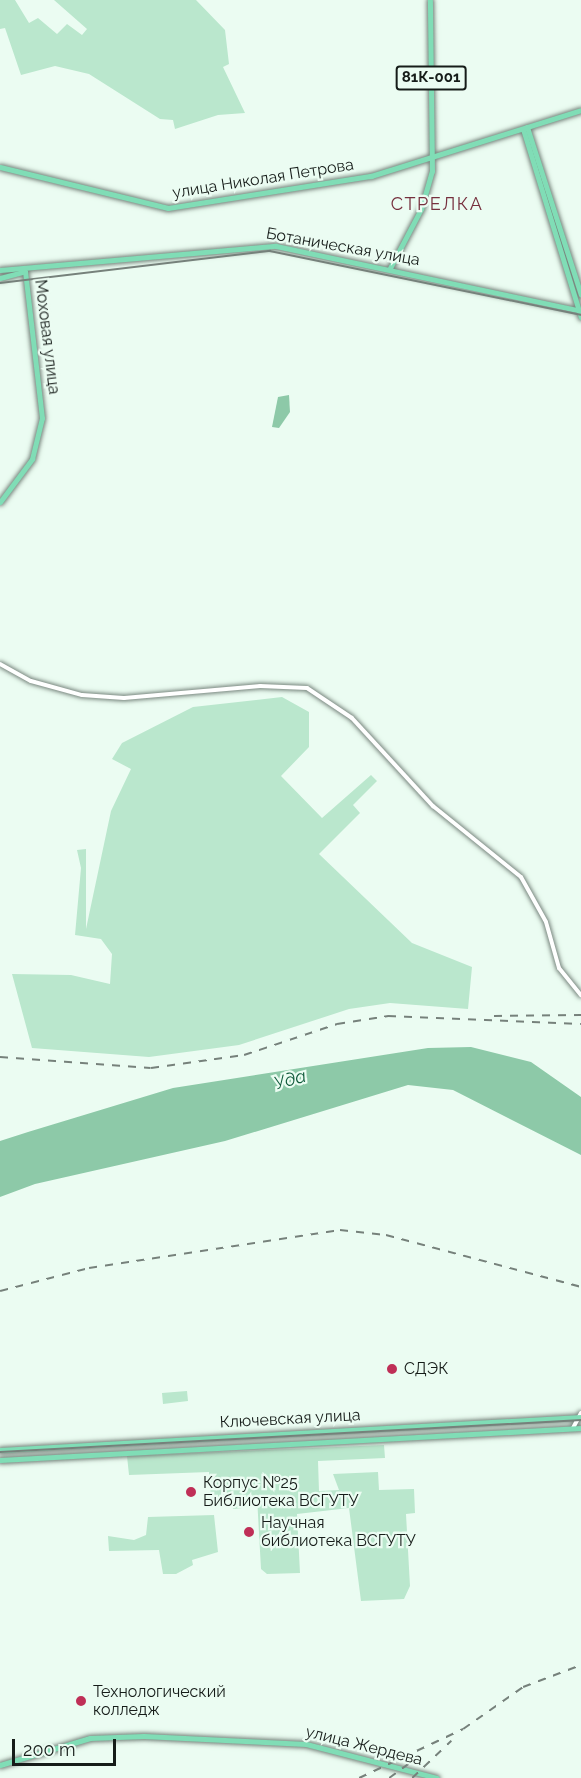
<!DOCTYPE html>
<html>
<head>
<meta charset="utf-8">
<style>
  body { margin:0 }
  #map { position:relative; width:581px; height:1778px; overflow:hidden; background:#ebfcf2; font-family:Raleway,sans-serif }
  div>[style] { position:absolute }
  .green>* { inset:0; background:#bae7cd }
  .water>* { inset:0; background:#8dc9a8 }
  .roads { filter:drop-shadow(0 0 2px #79877f) drop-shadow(0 0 2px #79877f) }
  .minor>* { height:4px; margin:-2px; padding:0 2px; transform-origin:2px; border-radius:2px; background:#fff }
  .major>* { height:5px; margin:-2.5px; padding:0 2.5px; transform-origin:2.5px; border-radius:2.5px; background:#80ddb6 }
  .tram>* { height:1.5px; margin:-0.75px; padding:0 0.75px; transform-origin:0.75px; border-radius:0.75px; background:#76817b }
  .rail>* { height:1.5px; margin-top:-0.75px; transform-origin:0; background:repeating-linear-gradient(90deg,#76817b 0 8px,transparent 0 16px) }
  .dots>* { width:16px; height:16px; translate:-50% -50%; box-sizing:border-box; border:3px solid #ebfcf2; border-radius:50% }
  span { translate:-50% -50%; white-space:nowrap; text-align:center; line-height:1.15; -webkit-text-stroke:4.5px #ebfcf2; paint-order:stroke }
  .shield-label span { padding:2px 4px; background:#ebfcf2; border:2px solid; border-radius:4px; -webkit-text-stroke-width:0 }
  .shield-label { font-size:15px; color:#161c19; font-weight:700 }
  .street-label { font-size:16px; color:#161c19 }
  .poi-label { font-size:16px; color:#161c19 }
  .left { translate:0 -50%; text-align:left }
  .neighbourhood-label { font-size:18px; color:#76303e; letter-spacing:1.5px }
  .water-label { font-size:18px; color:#105a3b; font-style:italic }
  .scale { position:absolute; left:12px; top:1739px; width:104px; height:27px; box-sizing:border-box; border:3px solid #161c19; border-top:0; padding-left:8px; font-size:18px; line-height:21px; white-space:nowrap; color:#161c19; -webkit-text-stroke:4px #ebfcf2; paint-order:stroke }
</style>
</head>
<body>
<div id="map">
  <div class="green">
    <div style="clip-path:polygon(0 0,15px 0,29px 23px,38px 18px,57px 34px,67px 24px,82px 35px,87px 29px,54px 0,196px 0,225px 30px,229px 64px,223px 67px,245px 113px,218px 115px,175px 129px,173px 120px,160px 119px,89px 74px,55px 66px,21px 75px,5px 28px,0 29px)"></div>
    <div style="clip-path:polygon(282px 697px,309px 712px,309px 747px,281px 776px,322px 818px,371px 775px,377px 781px,353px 805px,360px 813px,319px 854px,412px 943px,472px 967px,468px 1009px,390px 1003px,349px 1009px,239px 1045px,149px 1057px,32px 1048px,12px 974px,71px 975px,110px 984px,112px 954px,101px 939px,75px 935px,81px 868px,77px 850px,86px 849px,86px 929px,111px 811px,131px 769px,112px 759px,122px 743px,193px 707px)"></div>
    <div style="clip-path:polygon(187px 1391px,188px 1401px,163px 1404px,162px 1393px)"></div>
    <div style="clip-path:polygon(384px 1445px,385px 1458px,318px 1461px,319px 1491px,339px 1490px,333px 1474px,378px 1472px,379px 1490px,414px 1489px,415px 1513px,406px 1514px,410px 1586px,404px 1599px,361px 1601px,349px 1508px,297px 1514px,300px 1573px,267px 1574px,261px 1569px,257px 1497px,246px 1498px,245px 1508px,233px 1509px,231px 1499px,211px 1499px,209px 1472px,129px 1475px,127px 1456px)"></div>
    <div style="clip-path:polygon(214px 1515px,218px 1552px,192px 1560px,193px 1565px,176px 1574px,163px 1574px,159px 1550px,109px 1551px,108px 1536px,134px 1540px,146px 1535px,148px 1517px)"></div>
  </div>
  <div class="water">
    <div style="clip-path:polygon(289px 395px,290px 412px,279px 428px,272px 427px,278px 397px)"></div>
    <div style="clip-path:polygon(471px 1047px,531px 1062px,581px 1097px,581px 1155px,453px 1090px,408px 1085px,225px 1141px,35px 1184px,0 1197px,0 1141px,28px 1132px,173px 1088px,428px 1048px)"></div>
  </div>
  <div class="roads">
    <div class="minor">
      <div style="left:0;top:664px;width:35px;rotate:29deg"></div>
      <div style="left:31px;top:681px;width:53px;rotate:15.4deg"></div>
      <div style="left:82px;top:695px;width:42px;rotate:4.1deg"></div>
      <div style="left:124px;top:698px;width:137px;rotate:-5deg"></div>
      <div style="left:260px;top:686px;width:47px;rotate:2.4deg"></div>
      <div style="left:307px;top:688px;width:54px;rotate:33.7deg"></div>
      <div style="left:352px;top:718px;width:120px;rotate:47.4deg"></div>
      <div style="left:433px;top:806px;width:113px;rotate:38.9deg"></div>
      <div style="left:521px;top:877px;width:51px;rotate:60.9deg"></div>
      <div style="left:546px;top:922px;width:48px;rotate:74.2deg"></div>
      <div style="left:559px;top:968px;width:35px;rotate:51deg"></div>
      <div style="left:573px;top:1428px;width:17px;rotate:-62deg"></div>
    </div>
    <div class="major">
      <div style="left:527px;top:127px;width:176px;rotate:72.2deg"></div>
      <div style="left:523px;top:129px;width:197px;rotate:72.9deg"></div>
      <div style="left:0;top:167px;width:173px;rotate:13.7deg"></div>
      <div style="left:168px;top:208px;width:206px;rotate:-9deg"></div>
      <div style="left:371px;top:176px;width:220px;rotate:-17.4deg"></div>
      <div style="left:390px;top:268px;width:67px;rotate:-62.3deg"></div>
      <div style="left:421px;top:209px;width:40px;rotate:-74deg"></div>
      <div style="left:432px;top:171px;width:171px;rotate:-90.7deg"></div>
      <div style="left:0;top:270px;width:277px;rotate:-5deg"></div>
      <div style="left:276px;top:246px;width:312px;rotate:12deg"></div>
      <div style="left:0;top:278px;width:23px;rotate:-15deg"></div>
      <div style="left:0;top:502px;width:54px;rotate:-53.3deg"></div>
      <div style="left:32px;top:459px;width:42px;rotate:-76.3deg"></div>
      <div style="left:42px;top:418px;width:148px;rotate:-96.6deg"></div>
      <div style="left:0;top:1450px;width:582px;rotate:-3.25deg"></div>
      <div style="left:0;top:1460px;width:582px;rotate:-3.15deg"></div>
      <div style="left:0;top:1765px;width:94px;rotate:-16.7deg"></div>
      <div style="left:90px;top:1738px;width:54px;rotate:-2.1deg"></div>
      <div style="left:144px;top:1736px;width:162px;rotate:2.8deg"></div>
      <div style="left:306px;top:1744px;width:135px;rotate:14.5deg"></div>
    </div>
  </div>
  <div class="tram">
    <div style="left:0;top:283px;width:272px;rotate:-6.8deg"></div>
    <div style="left:270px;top:251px;width:318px;rotate:11.6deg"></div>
    <div style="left:0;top:1452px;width:582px;rotate:-3.15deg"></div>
  </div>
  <div class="rail">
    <div style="left:494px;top:1016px;width:87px;rotate:-0.7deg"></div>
    <div style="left:0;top:1057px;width:151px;rotate:4.2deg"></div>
    <div style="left:151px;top:1068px;width:94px;rotate:-8deg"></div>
    <div style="left:244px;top:1055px;width:98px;rotate:-18.4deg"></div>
    <div style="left:337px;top:1024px;width:52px;rotate:-8.9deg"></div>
    <div style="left:388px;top:1016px;width:193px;rotate:2.4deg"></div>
    <div style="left:0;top:1291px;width:92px;rotate:-14.5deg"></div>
    <div style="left:89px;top:1268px;width:254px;rotate:-8.6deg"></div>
    <div style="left:340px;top:1230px;width:46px;rotate:6.2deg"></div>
    <div style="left:386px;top:1235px;width:202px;rotate:14.9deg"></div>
    <div style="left:359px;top:1778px;width:115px;rotate:-25.2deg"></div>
    <div style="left:463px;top:1729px;width:73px;rotate:-35deg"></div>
    <div style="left:523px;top:1687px;width:62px;rotate:-20.8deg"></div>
    <div style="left:389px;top:1778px;width:26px;rotate:-36deg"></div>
    <div style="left:412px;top:1778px;width:54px;rotate:-43.5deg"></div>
  </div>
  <div class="dots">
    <div style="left:392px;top:1369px;background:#bf2f57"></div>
    <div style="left:191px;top:1492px;background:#bf2f57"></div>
    <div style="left:249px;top:1532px;background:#bf2f57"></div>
    <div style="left:81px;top:1701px;background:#bf2f57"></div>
  </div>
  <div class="shield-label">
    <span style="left:431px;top:78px">81К-001</span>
  </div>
  <div class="street-label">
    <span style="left:263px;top:179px;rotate:-9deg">улица Николая Петрова</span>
    <span style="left:343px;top:247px;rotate:10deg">Ботаническая улица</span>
    <span style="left:47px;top:337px;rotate:83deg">Моховая улица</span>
    <span style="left:290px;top:1419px;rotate:-3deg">Ключевская улица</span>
    <span style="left:364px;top:1746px;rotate:14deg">улица Жердева</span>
  </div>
  <div class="poi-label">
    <span class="left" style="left:404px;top:1369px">СДЭК</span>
    <span class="left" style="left:203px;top:1492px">Корпус №25<br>Библиотека ВСГУТУ</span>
    <span class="left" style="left:261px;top:1532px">Научная<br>библиотека ВСГУТУ</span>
    <span class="left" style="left:93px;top:1701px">Технологический<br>колледж</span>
  </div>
  <div class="neighbourhood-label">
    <span style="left:437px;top:204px">СТРЕЛКА</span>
  </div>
  <div class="water-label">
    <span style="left:290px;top:1080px;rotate:-15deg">Уда</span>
  </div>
  <div class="scale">200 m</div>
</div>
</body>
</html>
